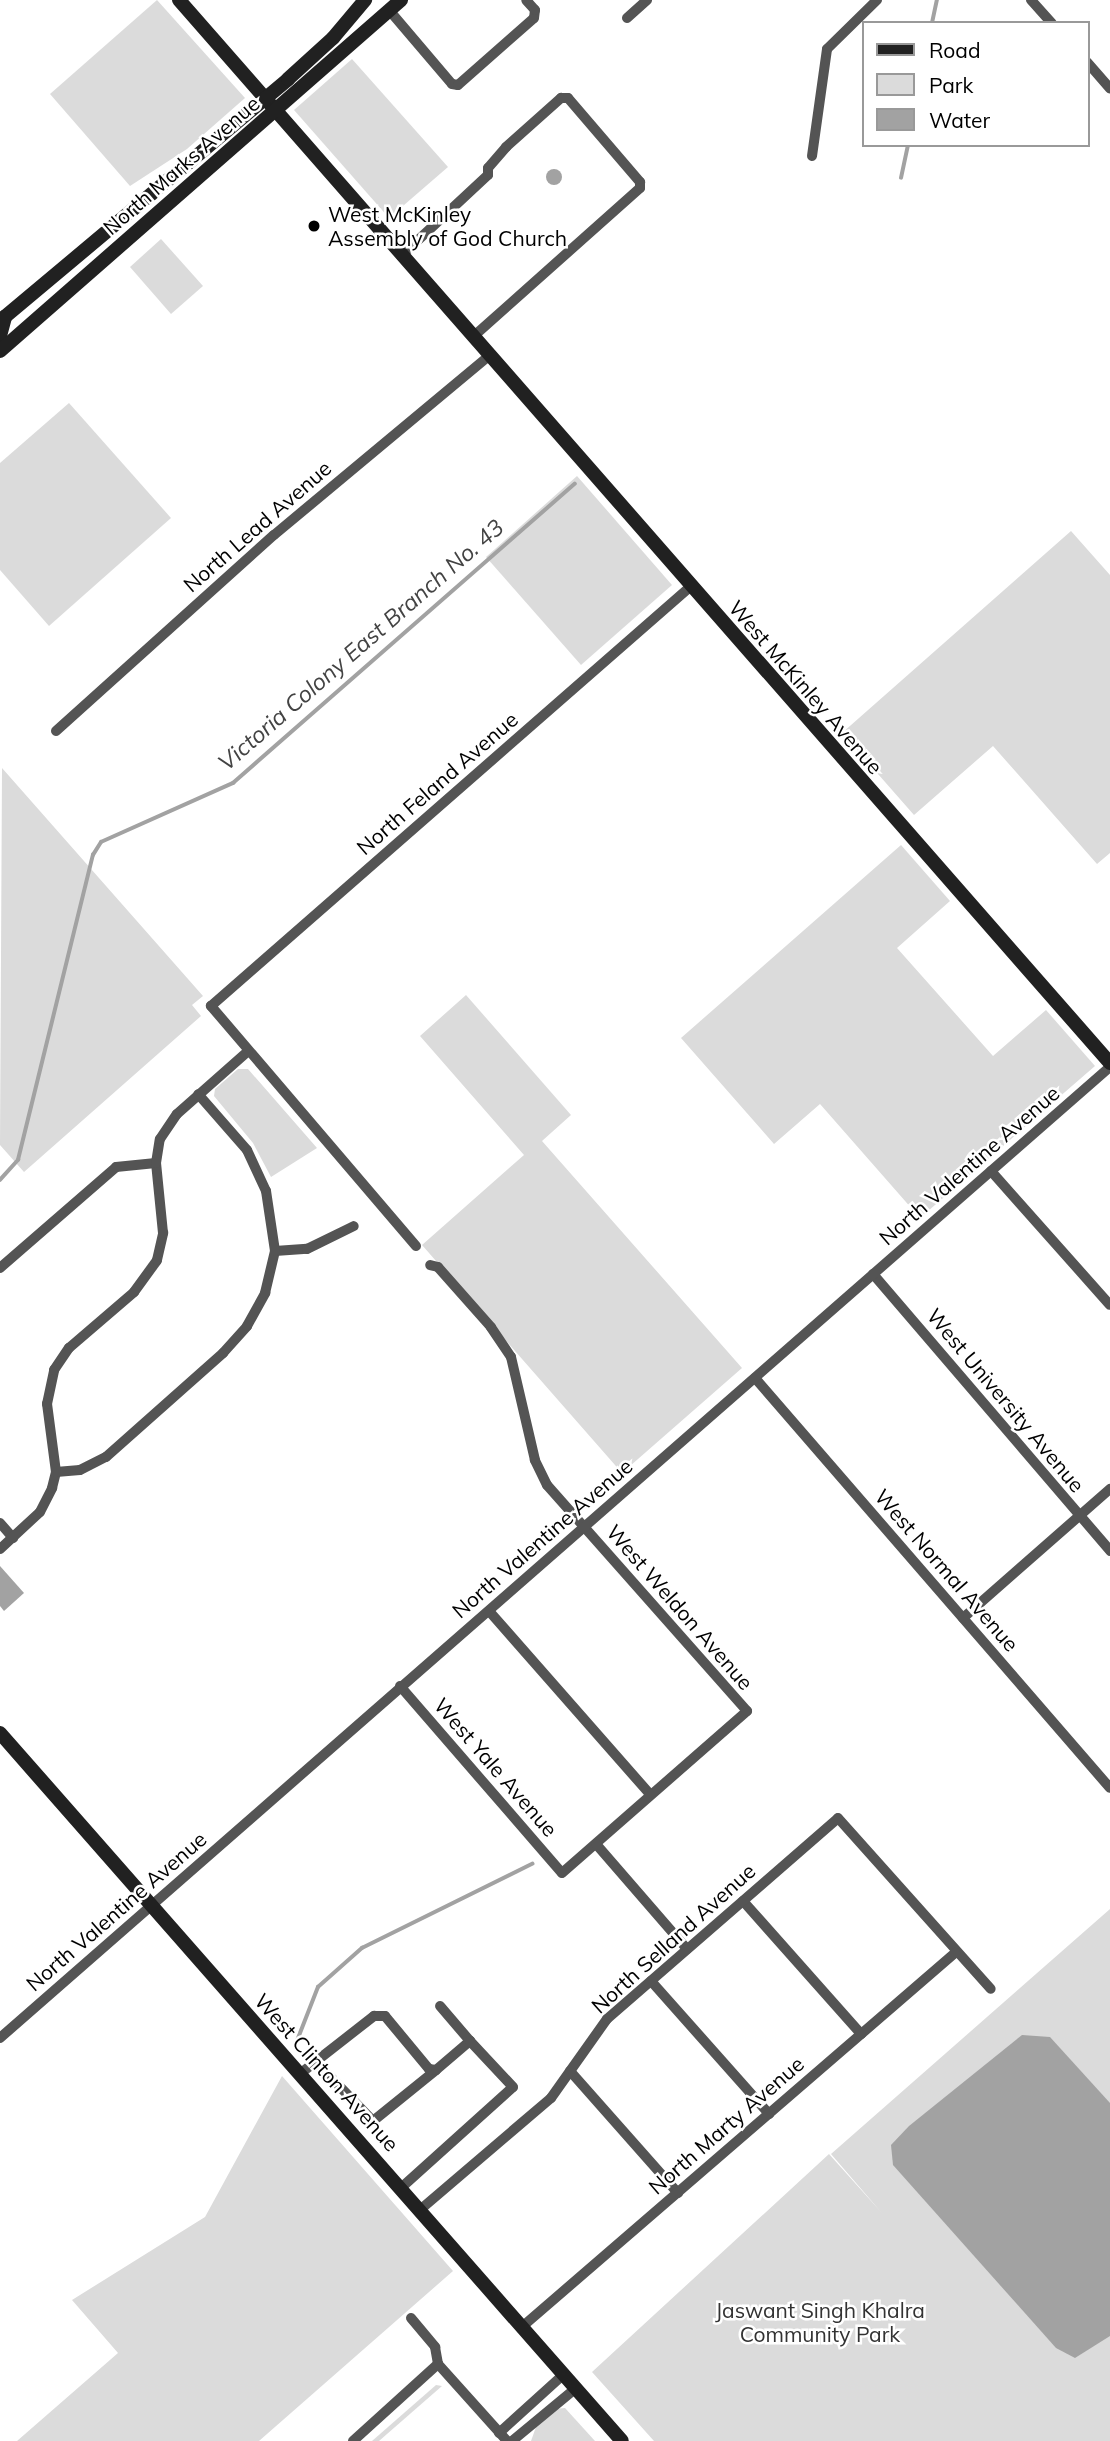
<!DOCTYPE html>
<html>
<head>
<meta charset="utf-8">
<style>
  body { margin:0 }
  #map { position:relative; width:1110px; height:2441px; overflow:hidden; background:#fff; font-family:Mulish,sans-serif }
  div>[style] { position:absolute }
  .green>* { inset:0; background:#dbdbdb }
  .water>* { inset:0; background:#a2a2a2 }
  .round { border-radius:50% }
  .stream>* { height:3.5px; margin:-1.75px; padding:0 1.75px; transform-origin:1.75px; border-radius:1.75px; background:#a2a2a2 }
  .street>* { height:10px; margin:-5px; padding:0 5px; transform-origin:5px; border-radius:5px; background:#545454 }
  .secondary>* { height:14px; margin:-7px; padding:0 7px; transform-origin:7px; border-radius:7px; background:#212121 }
  .dots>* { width:19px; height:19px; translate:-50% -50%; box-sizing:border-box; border:4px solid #fff; border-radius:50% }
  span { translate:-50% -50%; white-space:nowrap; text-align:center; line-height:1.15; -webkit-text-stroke:5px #fff; paint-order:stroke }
  .street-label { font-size:21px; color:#000 }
  .poi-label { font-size:21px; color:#000 }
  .left { translate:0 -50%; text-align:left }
  .park-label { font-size:21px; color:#323232 }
  .water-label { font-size:23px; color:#434343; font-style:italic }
  .legend { position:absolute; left:862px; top:21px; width:228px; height:126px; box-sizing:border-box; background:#fff; border:2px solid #999; margin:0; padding:9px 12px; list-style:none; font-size:21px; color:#000 }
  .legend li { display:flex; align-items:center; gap:14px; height:35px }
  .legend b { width:35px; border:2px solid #999 }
</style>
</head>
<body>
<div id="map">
  <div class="green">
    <div style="clip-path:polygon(157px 0,245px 98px,187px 149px,130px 186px,50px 94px)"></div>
    <div style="clip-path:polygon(352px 59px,448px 167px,389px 218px,294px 110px)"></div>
    <div style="clip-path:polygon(161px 239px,203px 286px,171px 314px,130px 267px)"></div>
    <div style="clip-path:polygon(69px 403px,171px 518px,49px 626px,0 570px,0 463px)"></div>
    <div style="clip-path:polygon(577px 476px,672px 585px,581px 665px,486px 557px)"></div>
    <div style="clip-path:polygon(1071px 531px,1110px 575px,1110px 853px,1097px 864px,993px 746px,914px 815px,842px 733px)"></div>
    <div style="clip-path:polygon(2px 768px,203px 996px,192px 1005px,201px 1016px,24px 1172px,0 1145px)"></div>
    <div style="clip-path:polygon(901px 845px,950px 901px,897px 948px,993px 1056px,1046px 1010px,1095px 1066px,920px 1218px,820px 1104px,774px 1144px,681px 1038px)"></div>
    <div style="clip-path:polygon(466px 995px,571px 1115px,542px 1141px,742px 1368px,622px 1473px,422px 1245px,524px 1155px,420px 1036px)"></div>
    <div style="clip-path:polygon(238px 1069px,248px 1069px,317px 1148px,271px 1177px,253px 1143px,214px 1096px,215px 1089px)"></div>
    <div style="clip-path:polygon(1110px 1909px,1110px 2441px,654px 2441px,592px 2372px,829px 2154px,881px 2212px,831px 2154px)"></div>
    <div style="clip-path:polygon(282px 2076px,453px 2271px,259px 2441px,17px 2441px,118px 2353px,72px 2300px,205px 2217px)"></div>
    <div style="clip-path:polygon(436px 2385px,442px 2386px,379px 2441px,372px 2441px)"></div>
    <div style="clip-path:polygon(565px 2408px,595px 2441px,531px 2441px,536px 2427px,554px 2409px)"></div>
  </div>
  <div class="water">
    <div class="round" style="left:546px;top:169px;width:16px;height:16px"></div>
    <div style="clip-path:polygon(0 1566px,24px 1593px,4px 1611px,0 1606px)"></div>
    <div style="clip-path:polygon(1022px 2035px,1050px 2037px,1110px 2103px,1110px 2336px,1075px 2358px,1056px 2348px,893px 2165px,891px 2145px,909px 2126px)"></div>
  </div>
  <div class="stream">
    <div style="left:932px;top:23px;width:24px;rotate:-78deg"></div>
    <div style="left:901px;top:178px;width:34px;rotate:-78deg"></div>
    <div style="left:0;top:1180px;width:27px;rotate:-48deg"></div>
    <div style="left:18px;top:1160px;width:314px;rotate:-76.2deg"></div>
    <div style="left:93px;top:855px;width:15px;rotate:-58deg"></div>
    <div style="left:101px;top:842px;width:145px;rotate:-24.1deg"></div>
    <div style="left:233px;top:783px;width:454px;rotate:-41.2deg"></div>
    <div style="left:295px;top:2046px;width:63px;rotate:-68.7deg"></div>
    <div style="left:318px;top:1987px;width:59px;rotate:-41.6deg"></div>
    <div style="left:362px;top:1948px;width:190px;rotate:-26.3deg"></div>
  </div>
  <div class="street">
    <div style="left:1031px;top:0;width:31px;rotate:48deg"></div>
    <div style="left:389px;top:10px;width:97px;rotate:49.6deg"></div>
    <div style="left:452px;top:84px;width:6px;rotate:9deg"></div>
    <div style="left:458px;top:85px;width:101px;rotate:-41.4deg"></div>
    <div style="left:534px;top:18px;width:8px;rotate:-83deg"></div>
    <div style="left:535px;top:10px;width:13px;rotate:-132deg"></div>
    <div style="left:627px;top:18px;width:27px;rotate:-42deg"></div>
    <div style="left:1087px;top:62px;width:35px;rotate:49deg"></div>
    <div style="left:812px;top:156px;width:108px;rotate:-82deg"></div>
    <div style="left:827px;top:49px;width:70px;rotate:-44.4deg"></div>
    <div style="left:401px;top:256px;width:119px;rotate:-43deg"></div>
    <div style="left:488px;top:175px;width:7px;rotate:-90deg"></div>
    <div style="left:488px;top:168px;width:28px;rotate:-49deg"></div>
    <div style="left:506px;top:147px;width:74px;rotate:-41.7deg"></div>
    <div style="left:561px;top:98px;width:7px"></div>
    <div style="left:568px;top:98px;width:111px;rotate:49.4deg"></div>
    <div style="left:640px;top:182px;width:6px;rotate:90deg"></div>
    <div style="left:640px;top:188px;width:224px;rotate:138.3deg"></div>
    <div style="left:56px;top:731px;width:293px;rotate:-42deg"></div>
    <div style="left:274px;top:535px;width:280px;rotate:-39.8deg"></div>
    <div style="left:991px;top:1171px;width:179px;rotate:48.4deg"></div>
    <div style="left:416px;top:1246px;width:316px;rotate:-130.5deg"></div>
    <div style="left:211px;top:1006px;width:636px;rotate:-41.18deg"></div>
    <div style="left:275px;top:1251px;width:32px;rotate:-4deg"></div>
    <div style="left:307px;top:1249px;width:52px;rotate:-26.1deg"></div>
    <div style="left:0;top:1268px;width:154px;rotate:-41deg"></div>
    <div style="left:116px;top:1167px;width:40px;rotate:-5.7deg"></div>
    <div style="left:873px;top:1274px;width:365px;rotate:49.4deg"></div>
    <div style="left:755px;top:1378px;width:542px;rotate:49.11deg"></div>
    <div style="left:56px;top:1472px;width:24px;rotate:-5deg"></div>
    <div style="left:80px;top:1470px;width:29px;rotate:-27deg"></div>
    <div style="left:106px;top:1457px;width:157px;rotate:-41.6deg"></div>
    <div style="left:223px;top:1353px;width:36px;rotate:-48deg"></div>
    <div style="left:247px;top:1326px;width:38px;rotate:-61deg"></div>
    <div style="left:265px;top:1293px;width:43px;rotate:-76.6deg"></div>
    <div style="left:275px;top:1251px;width:61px;rotate:-98.5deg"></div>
    <div style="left:266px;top:1191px;width:45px;rotate:-114.9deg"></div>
    <div style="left:247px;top:1150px;width:74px;rotate:-131.2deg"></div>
    <div style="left:0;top:1523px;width:20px;rotate:49deg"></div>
    <div style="left:0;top:1549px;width:54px;rotate:-42.8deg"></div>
    <div style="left:40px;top:1512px;width:27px;rotate:-63deg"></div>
    <div style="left:52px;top:1488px;width:16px;rotate:-76deg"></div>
    <div style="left:56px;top:1472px;width:69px;rotate:-97.5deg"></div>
    <div style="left:47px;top:1404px;width:35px;rotate:-78deg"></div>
    <div style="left:54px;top:1370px;width:27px;rotate:-56deg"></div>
    <div style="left:69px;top:1348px;width:86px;rotate:-40.7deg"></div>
    <div style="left:134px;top:1292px;width:39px;rotate:-54deg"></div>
    <div style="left:157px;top:1260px;width:28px;rotate:-77deg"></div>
    <div style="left:163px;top:1233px;width:70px;rotate:-95.7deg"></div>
    <div style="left:156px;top:1163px;width:24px;rotate:-81deg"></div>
    <div style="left:160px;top:1139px;width:30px;rotate:-56deg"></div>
    <div style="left:177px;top:1114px;width:94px;rotate:-41.5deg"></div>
    <div style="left:489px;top:1611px;width:244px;rotate:48.7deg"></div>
    <div style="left:963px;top:1618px;width:196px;rotate:-41.3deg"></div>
    <div style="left:400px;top:1686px;width:247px;rotate:49.1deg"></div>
    <div style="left:562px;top:1873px;width:246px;rotate:-41.2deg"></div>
    <div style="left:747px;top:1711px;width:302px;rotate:-131.5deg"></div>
    <div style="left:547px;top:1485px;width:28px;rotate:-116deg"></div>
    <div style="left:535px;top:1460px;width:106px;rotate:-103.1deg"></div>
    <div style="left:511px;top:1357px;width:36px;rotate:-124deg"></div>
    <div style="left:491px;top:1327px;width:80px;rotate:-131.5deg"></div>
    <div style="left:438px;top:1267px;width:8px;rotate:-166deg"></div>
    <div style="left:596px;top:1844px;width:139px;rotate:49.1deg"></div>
    <div style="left:743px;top:1901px;width:178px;rotate:48.4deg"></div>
    <div style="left:651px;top:1981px;width:178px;rotate:48.4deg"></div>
    <div style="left:0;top:2038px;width:1475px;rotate:-41.18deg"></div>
    <div style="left:316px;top:2062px;width:82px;rotate:46deg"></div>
    <div style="left:373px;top:2121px;width:81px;rotate:-39deg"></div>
    <div style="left:570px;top:2071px;width:163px;rotate:48.5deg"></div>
    <div style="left:301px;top:2073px;width:93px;rotate:-38deg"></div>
    <div style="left:374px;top:2016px;width:11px"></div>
    <div style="left:385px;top:2016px;width:69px;rotate:50.3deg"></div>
    <div style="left:429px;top:2069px;width:7px;rotate:8deg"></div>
    <div style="left:436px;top:2070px;width:45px;rotate:-40.5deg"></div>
    <div style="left:470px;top:2041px;width:46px;rotate:-130.6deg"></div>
    <div style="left:402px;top:2187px;width:149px;rotate:-42deg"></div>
    <div style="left:513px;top:2087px;width:63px;rotate:-133.1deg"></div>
    <div style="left:421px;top:2209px;width:171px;rotate:-40.5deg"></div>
    <div style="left:551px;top:2098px;width:97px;rotate:-54.7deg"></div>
    <div style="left:607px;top:2019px;width:306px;rotate:-41deg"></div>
    <div style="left:838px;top:1818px;width:229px;rotate:48.2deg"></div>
    <div style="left:411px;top:2318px;width:38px;rotate:50deg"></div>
    <div style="left:435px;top:2347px;width:17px;rotate:80deg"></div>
    <div style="left:438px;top:2364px;width:103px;rotate:48.1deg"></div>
    <div style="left:523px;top:2326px;width:571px;rotate:-40.81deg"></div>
    <div style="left:499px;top:2433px;width:88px;rotate:-42.2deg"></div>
    <div style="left:353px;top:2441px;width:115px;rotate:-42.2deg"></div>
    <div style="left:512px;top:2441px;width:83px;rotate:-39.6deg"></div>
  </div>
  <div class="secondary">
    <div style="left:179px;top:0;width:1413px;rotate:48.79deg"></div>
    <div style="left:0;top:321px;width:376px;rotate:-40deg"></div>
    <div style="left:288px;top:79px;width:61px;rotate:-42.3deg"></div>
    <div style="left:333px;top:38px;width:50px;rotate:-49.9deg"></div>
    <div style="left:0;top:336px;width:20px;rotate:-75deg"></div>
    <div style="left:0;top:351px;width:533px;rotate:-41.2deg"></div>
    <div style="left:0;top:1733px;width:942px;rotate:48.7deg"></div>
  </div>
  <div class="dots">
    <div style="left:314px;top:226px;background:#000"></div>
  </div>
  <div class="street-label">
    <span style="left:181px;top:165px;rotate:-41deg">North Marks Avenue</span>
    <span style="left:257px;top:526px;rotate:-41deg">North Lead Avenue</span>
    <span style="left:806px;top:687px;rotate:49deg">West McKinley Avenue</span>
    <span style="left:437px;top:783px;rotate:-41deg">North Feland Avenue</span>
    <span style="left:969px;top:1165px;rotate:-41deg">North Valentine Avenue</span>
    <span style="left:1006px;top:1400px;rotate:50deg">West University Avenue</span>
    <span style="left:542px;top:1538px;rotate:-41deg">North Valentine Avenue</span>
    <span style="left:947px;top:1570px;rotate:49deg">West Normal Avenue</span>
    <span style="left:680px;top:1607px;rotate:49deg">West Weldon Avenue</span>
    <span style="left:496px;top:1767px;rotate:49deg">West Yale Avenue</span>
    <span style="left:116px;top:1911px;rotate:-41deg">North Valentine Avenue</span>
    <span style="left:673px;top:1938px;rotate:-42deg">North Selland Avenue</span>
    <span style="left:327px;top:2072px;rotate:48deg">West Clinton Avenue</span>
    <span style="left:726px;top:2125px;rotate:-41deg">North Marty Avenue</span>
  </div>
  <div class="poi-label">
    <span class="left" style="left:328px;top:226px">West McKinley<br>Assembly of God Church</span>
  </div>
  <div class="park-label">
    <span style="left:820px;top:2322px">Jaswant Singh Khalra<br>Community Park</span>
  </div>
  <div class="water-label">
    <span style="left:361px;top:645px;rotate:-41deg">Victoria Colony East Branch No. 43</span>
  </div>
  <ul class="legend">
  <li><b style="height:9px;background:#212121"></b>Road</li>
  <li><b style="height:19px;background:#dbdbdb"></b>Park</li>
  <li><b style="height:19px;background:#a2a2a2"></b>Water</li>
  </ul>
</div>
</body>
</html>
